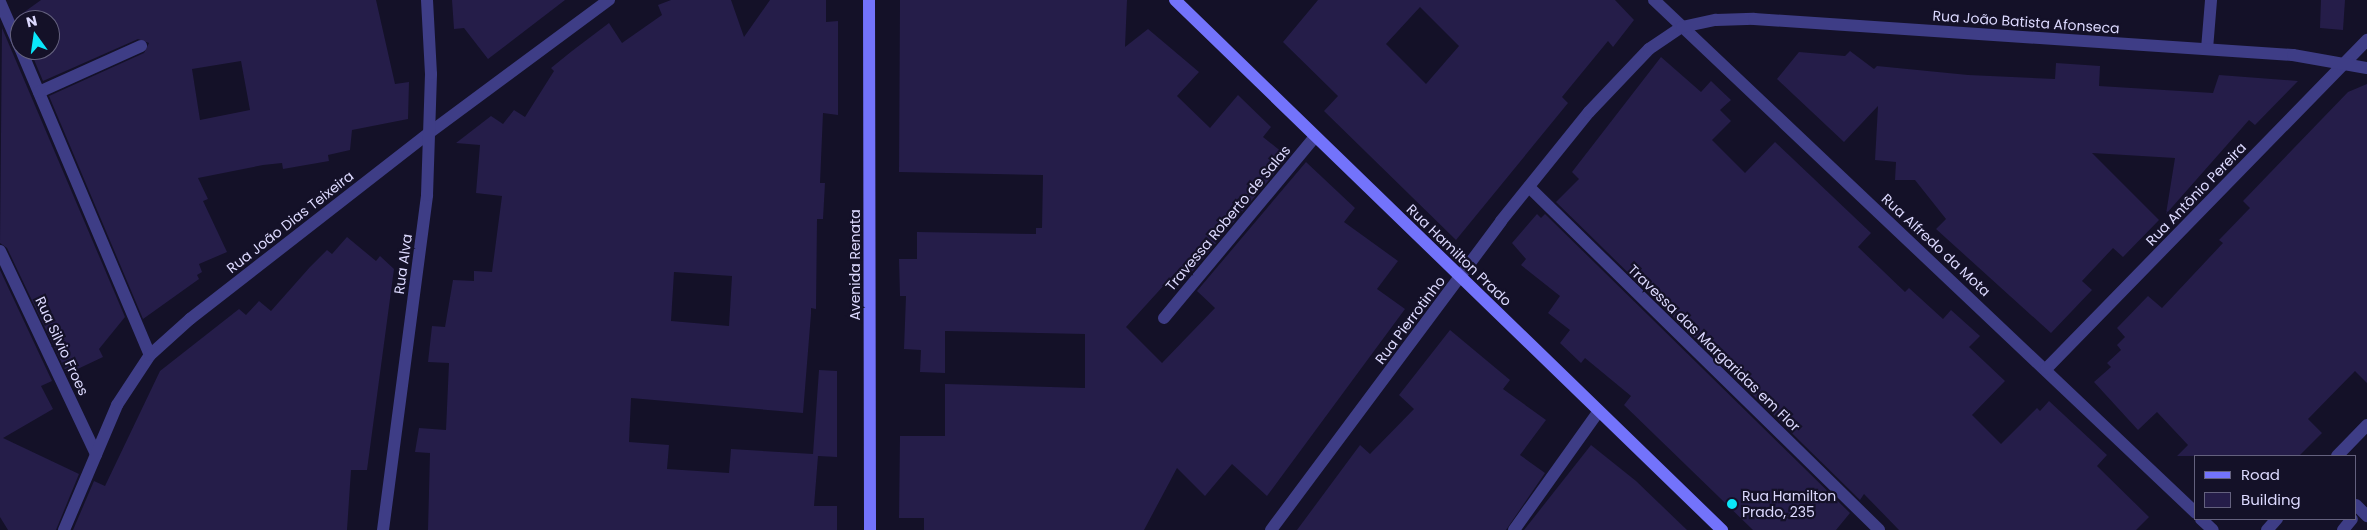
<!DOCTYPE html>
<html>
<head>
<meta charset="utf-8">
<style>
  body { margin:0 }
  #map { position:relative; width:2367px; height:530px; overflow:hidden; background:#141128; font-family:Poppins,sans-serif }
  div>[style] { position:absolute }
  .building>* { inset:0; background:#251d49 }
  .lane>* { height:12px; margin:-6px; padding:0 6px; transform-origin:6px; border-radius:6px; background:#3e3d86 }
  .street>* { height:12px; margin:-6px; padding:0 6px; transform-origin:6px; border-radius:6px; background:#3e3d86 }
  .secondary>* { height:12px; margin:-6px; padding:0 6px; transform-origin:6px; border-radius:6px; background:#7373fb }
  .dots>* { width:14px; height:14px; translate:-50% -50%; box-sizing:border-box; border:2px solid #141128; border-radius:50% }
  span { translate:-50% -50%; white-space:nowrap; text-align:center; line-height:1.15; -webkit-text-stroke:4.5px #141128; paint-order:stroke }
  .street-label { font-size:14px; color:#dcd9fe }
  .poi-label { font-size:14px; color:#dcd9fe }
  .left { translate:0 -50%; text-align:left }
  .legend { position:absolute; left:2194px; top:455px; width:162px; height:65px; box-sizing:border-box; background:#141128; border:1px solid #64617e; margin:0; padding:6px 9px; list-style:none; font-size:15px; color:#dcd9fe }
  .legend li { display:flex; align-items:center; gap:10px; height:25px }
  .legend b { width:25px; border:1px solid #64617e }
  .north { position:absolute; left:10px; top:10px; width:50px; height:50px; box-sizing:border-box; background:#141128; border:1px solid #64617e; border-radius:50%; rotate:346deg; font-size:14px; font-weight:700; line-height:20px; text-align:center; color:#dcd9fe }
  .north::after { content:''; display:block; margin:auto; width:18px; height:22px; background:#0ae6f9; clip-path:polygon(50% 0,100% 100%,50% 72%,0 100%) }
</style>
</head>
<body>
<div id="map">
  <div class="building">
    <div style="clip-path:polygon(evenodd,41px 0,376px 0,395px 84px,409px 82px,408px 119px,352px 130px,350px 150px,328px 155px,329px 161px,283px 169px,282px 163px,263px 165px,198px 178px,208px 199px,203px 201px,227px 252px,199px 264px,202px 272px,197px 275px,199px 279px,143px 319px,49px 96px,144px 53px,149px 43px,138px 39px,43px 81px,30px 50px,50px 50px,50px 20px,20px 20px,20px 28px,16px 18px,41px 0,241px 61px,250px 110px,200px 120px,192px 69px,241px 61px)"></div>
    <div style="clip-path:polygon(452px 0,565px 0,488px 59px,464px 28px,454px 29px)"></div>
    <div style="clip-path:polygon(evenodd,671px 0,731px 0,744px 37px,770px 0,826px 0,826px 22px,838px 21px,838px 115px,823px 113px,820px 183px,825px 183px,823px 219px,817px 219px,816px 309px,811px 308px,811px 314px,803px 413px,631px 398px,629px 442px,669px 445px,667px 469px,729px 473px,731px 449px,813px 454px,819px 370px,837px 371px,837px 457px,818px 456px,814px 506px,837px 506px,837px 530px,428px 530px,430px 453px,415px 452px,419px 428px,446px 430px,449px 363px,428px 362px,432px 326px,445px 327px,453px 280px,474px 281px,474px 271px,492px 272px,502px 196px,476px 193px,480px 145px,456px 143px,491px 116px,503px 124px,514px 110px,525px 117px,554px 71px,551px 68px,572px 51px,609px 23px,622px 43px,662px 15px,658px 5px,671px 0,674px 272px,732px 276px,729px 326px,671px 321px,674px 272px)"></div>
    <div style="clip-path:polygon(900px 0,1127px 0,1125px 47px,1148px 29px,1199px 72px,1177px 96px,1210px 128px,1238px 95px,1271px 127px,1263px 137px,1288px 157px,1186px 279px,1176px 272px,1126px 327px,1162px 363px,1215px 308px,1197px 291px,1306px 162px,1355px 208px,1344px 222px,1398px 261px,1377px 289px,1405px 309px,1267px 496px,1232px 464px,1205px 496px,1177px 468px,1144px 530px,924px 530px,924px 518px,899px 518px,900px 436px,945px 436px,945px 384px,1085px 388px,1085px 334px,945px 331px,945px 373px,920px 372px,921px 350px,904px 349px,906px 296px,900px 296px,899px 259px,917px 259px,917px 232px,1036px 234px,1036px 228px,1042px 228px,1043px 175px,899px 172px)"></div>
    <div style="clip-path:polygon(evenodd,1318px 0,1615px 0,1634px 20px,1613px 47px,1608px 41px,1562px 97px,1568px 103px,1456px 240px,1324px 111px,1338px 96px,1283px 42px,1318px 0,1420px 7px,1459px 46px,1426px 84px,1386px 44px,1420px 7px)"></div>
    <div style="clip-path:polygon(2321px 0,2345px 0,2343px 30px,2320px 28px)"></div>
    <div style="clip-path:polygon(2px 28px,125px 317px,99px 349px,103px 357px,67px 374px,7px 248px,0 243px)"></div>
    <div style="clip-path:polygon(1850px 51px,1874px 69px,1877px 66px,1968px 75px,2055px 79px,2056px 63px,2100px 66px,2099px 86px,2213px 93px,2219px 75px,2298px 81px,2255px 125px,2249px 120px,2166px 214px,2175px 158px,2092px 153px,2159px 220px,2123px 257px,2113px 248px,2082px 281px,2092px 290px,2051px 333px,1936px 229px,1946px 219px,1915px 180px,1895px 180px,1896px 162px,1875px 160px,1878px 106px,1844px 142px,1777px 79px,1799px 52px,1845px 56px)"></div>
    <div style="clip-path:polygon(1661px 57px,1701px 92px,1711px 81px,1731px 100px,1720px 110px,1731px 121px,1712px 140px,1745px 173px,1775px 142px,1871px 233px,1858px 247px,1905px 292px,1909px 288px,1943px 319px,1951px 310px,1980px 336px,1969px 347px,2005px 381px,1972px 415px,2001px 444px,2037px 408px,2040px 411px,2049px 401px,2107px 455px,2097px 466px,2149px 517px,2136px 530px,1899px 530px,1864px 494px,1860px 500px,1556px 202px,1579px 179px,1572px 172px)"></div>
    <div style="clip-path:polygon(2367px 84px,2367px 383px,2355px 371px,2308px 419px,2322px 433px,2299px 456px,2177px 456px,2188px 445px,2157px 412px,2138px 430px,2094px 382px,2111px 367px,2107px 363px,2121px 350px,2117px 345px,2125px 337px,2117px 328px,2148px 296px,2162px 308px,2223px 243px,2219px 240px,2250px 208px,2243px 201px,2348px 92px)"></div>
    <div style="clip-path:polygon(1537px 214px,1541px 218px,1545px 214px,1850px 513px,1836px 530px,1753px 530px,1624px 405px,1631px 396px,1585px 358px,1581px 363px,1560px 343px,1570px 330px,1548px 313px,1560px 296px,1521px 265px,1526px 259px,1512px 243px)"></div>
    <div style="clip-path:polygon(347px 237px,376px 261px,380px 256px,394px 269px,367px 470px,351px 470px,347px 530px,73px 530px,94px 481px,105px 486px,160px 371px,239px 309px,246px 315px,259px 301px,271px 311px,310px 267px,327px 250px,332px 254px)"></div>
    <div style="clip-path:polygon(0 270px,52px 381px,41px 386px,53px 409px,3px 438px,79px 474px,56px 530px,8px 530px,0 517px)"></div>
    <div style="clip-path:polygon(1450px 330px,1510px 380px,1503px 389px,1546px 420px,1520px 455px,1545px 473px,1506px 530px,1297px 530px,1360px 445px,1370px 454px,1414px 409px,1399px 395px)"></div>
    <div style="clip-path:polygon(1591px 445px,1636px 481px,1687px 530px,1524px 530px)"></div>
  </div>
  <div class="lane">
    <div style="left:0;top:2px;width:50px;rotate:66.5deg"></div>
    <div style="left:2207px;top:49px;width:49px;rotate:-85.3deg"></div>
    <div style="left:21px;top:50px;width:331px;rotate:67.1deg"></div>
    <div style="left:39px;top:92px;width:112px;rotate:-24.3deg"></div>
    <div style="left:1164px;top:318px;width:236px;rotate:-50.2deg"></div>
  </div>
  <div class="street">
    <div style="left:1654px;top:0;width:746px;rotate:43.43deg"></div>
    <div style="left:1529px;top:187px;width:490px;rotate:44.4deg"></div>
    <div style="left:0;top:251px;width:225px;rotate:64.7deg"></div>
    <div style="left:2046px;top:369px;width:460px;rotate:-45.7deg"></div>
    <div style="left:2337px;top:456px;width:43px;rotate:-45.9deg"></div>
    <div style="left:2356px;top:505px;width:16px;rotate:45deg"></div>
    <div style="left:2201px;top:519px;width:16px;rotate:43deg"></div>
    <div style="left:64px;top:530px;width:136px;rotate:-67deg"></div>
    <div style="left:117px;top:405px;width:60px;rotate:-56.6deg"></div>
    <div style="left:150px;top:355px;width:54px;rotate:-42deg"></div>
    <div style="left:190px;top:319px;width:303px;rotate:-37.9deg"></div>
    <div style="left:429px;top:133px;width:224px;rotate:-36.5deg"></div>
    <div style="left:383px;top:530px;width:338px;rotate:-82.5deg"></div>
    <div style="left:427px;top:195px;width:121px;rotate:-88.1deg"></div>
    <div style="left:431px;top:74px;width:74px;rotate:-93.1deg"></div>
    <div style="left:1271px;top:530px;width:385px;rotate:-53.3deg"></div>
    <div style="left:1501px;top:221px;width:140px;rotate:-51.1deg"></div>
    <div style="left:1589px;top:112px;width:87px;rotate:-46.4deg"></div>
    <div style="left:1649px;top:49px;width:40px;rotate:-34deg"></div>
    <div style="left:1682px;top:27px;width:35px;rotate:-12deg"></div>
    <div style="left:1716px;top:20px;width:38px;rotate:-2deg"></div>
    <div style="left:1754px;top:19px;width:540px;rotate:3.82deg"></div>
    <div style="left:2293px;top:55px;width:75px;rotate:10deg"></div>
    <div style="left:1514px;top:530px;width:146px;rotate:-54.5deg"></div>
    <div style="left:2267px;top:530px;width:15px;rotate:-48deg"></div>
    <div style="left:2343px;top:530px;width:14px;rotate:-51deg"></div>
  </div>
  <div class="secondary">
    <div style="left:869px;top:0;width:530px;rotate:89.89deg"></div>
    <div style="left:1175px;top:0;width:762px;rotate:44.1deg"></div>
  </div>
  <div class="dots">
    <div style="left:1732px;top:504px;background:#0ae6f9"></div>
  </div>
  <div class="street-label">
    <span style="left:2026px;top:22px;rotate:4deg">Rua João Batista Afonseca</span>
    <span style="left:2196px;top:194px;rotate:-46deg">Rua Antônio Pereira</span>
    <span style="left:1228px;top:218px;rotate:-50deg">Travessa Roberto de Salas</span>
    <span style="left:290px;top:222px;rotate:-38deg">Rua João Dias Teixeira</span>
    <span style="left:1936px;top:245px;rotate:43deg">Rua Alfredo da Mota</span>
    <span style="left:1459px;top:255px;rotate:44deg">Rua Hamilton Prado</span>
    <span style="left:403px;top:264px;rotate:-82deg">Rua Alva</span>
    <span style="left:855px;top:265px;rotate:-90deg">Avenida Renata</span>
    <span style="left:1410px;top:320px;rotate:-53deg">Rua Pierrotinho</span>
    <span style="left:62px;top:346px;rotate:65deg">Rua Silvio Froes</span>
    <span style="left:1714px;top:348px;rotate:44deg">Travessa das Margaridas em Flor</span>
  </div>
  <div class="poi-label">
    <span class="left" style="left:1742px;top:504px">Rua Hamilton<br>Prado, 235</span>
  </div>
  <ul class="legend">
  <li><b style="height:6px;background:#7373fb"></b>Road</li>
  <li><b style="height:14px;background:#251d49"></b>Building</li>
  </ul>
  <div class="north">N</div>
</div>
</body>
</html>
